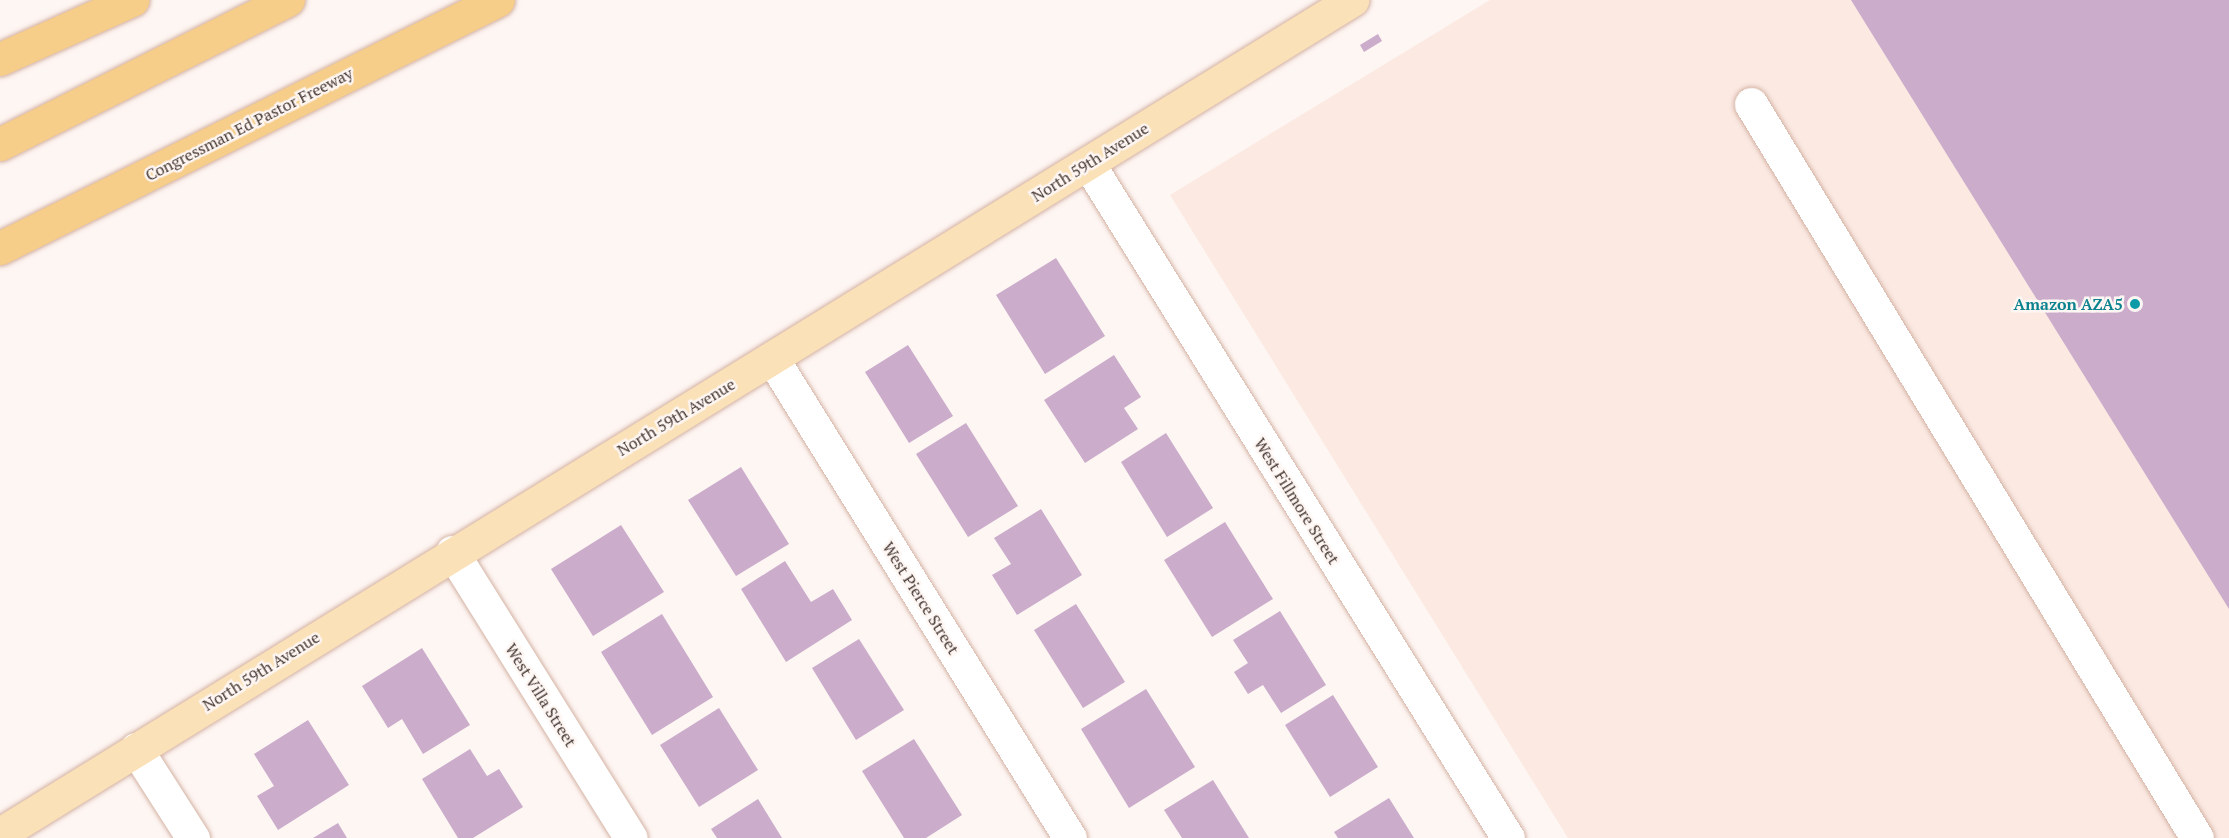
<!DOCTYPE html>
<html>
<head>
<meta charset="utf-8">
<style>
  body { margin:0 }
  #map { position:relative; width:2229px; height:838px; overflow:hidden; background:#fef6f3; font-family:"PT Serif",serif }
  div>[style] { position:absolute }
  .built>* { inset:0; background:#fbe9e2 }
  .building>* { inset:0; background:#cbaccb }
  .roads { filter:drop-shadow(0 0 2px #d4b2a4) drop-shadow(0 0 2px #d4b2a4) }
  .minor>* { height:33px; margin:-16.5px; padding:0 16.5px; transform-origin:16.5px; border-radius:16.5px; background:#fff }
  .major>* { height:33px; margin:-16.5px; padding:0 16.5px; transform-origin:16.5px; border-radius:16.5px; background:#fae1b8 }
  .highway>* { height:33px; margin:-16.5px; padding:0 16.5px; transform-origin:16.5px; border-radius:16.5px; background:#f6cd89 }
  .dots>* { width:16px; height:16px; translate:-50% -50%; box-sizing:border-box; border:3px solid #fef6f3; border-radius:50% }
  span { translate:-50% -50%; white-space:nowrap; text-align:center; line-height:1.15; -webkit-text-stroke:5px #fef6f3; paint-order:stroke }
  .street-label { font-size:16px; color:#443630 }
  .culture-label { font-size:16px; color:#0d838f; font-weight:700 }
  .right { translate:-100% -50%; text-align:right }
</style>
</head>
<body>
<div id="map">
  <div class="built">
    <div style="clip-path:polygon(1490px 0,2229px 0,2229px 838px,1568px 838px,1170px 195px)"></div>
  </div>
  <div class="building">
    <div style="clip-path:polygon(1851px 0,2229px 0,2229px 609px)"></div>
    <div style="clip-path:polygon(1378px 34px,1382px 41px,1364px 52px,1360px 45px)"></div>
    <div style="clip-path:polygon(1056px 258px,1105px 336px,1045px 374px,996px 295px)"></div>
    <div style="clip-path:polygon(908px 345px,953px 416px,909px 443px,865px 372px)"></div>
    <div style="clip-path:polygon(1114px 355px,1141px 397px,1124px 408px,1138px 429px,1085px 463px,1044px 400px)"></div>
    <div style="clip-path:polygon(966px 423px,1018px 506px,968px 537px,916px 454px)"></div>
    <div style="clip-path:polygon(1166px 433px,1213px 508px,1167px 537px,1121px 462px)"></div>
    <div style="clip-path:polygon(741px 467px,789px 544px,736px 576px,688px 500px)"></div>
    <div style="clip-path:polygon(1041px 509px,1082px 575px,1017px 615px,992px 575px,1011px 564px,994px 538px)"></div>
    <div style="clip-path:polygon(1225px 522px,1273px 599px,1212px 637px,1164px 560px)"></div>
    <div style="clip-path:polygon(621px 525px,664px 592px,593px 636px,551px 569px)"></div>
    <div style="clip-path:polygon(785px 561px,811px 602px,833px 589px,852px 620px,786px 662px,741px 589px)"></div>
    <div style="clip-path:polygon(1076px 604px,1125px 682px,1083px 708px,1034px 630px)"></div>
    <div style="clip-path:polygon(1280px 611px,1326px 685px,1281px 713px,1263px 685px,1248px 694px,1234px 672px,1248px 663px,1233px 640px)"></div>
    <div style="clip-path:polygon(662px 614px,713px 697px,652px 735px,601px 652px)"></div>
    <div style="clip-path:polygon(859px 639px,904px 710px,856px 740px,812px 668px)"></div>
    <div style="clip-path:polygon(422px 648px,470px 725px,423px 754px,402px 719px,388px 728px,362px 686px)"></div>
    <div style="clip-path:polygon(1146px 689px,1195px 767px,1129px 808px,1081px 729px)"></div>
    <div style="clip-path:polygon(1333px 695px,1378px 767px,1330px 797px,1285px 725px)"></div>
    <div style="clip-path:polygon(719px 708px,758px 770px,699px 807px,660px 745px)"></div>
    <div style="clip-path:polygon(308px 720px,349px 785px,278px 830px,257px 796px,274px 786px,254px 754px)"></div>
    <div style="clip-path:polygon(914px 739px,962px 815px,926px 838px,904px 838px,862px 771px)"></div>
    <div style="clip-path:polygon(470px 749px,487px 776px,499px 769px,523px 807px,473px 838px,458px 838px,422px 779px)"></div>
    <div style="clip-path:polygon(1213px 780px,1249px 838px,1182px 838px,1164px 810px)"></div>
    <div style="clip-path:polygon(1389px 798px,1414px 838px,1338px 838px,1334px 832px)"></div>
    <div style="clip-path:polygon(758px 799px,782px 838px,717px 838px,711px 829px)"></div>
    <div style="clip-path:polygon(338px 823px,347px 838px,313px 838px)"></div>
  </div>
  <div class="roads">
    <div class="minor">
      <div style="left:1751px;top:104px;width:859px;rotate:58.72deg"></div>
      <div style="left:1088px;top:163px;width:795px;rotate:58.11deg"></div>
      <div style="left:772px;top:358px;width:565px;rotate:58.17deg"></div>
      <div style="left:452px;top:552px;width:337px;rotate:58deg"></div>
      <div style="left:136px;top:749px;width:106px;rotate:57.4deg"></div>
    </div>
    <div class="major">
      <div style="left:0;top:834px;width:1589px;rotate:-31.67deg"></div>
    </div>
    <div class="highway">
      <div style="left:0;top:59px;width:145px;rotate:-24.1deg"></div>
      <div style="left:0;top:144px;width:322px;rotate:-26.6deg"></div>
      <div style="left:0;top:248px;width:556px;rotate:-26.47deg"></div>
    </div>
  </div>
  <div class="dots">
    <div style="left:2135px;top:304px;background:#0f9aa8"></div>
  </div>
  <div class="street-label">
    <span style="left:249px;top:124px;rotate:-27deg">Congressman Ed Pastor Freeway</span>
    <span style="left:1090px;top:162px;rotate:-32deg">North 59th Avenue</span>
    <span style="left:676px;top:417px;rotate:-31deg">North 59th Avenue</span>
    <span style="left:1297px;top:501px;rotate:58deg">West Fillmore Street</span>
    <span style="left:921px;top:598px;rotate:58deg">West Pierce Street</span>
    <span style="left:261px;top:671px;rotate:-32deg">North 59th Avenue</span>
    <span style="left:541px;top:695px;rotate:58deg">West Villa Street</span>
  </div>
  <div class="culture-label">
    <span class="right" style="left:2123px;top:304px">Amazon AZA5</span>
  </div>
</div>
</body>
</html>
